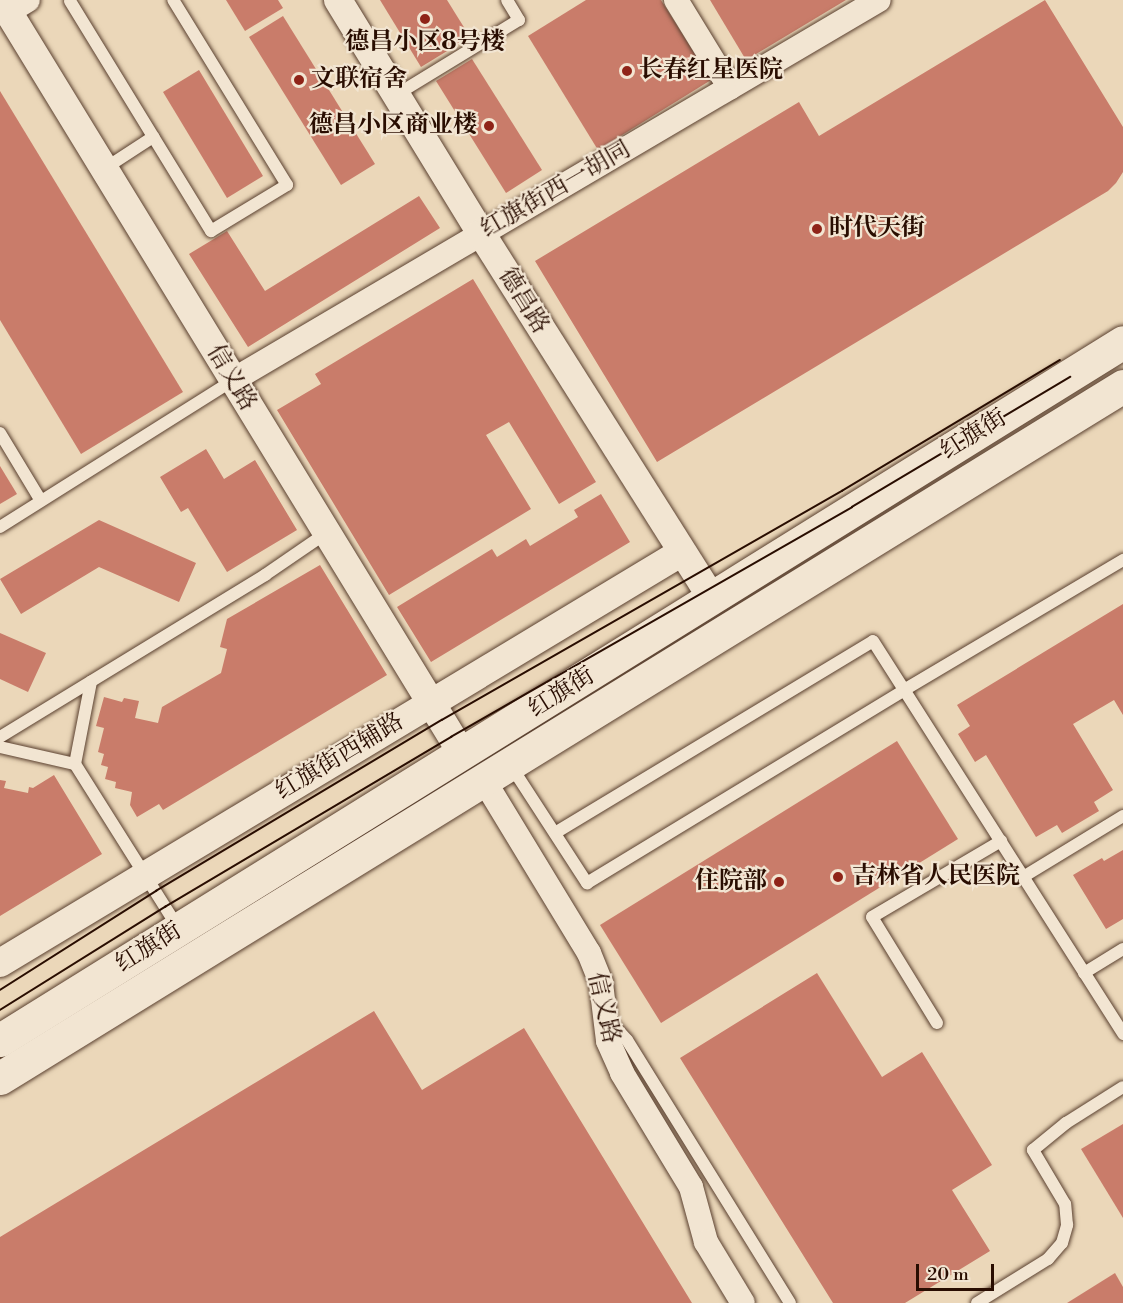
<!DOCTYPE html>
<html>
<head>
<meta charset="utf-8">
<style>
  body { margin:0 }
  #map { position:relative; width:1123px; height:1303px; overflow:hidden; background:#ebd7b9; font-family:"Libre Bodoni","Noto Serif SC",serif }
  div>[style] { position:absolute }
  .building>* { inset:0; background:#c97c6a }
  .roads { filter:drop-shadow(0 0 2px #5a402f) drop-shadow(0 0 2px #5a402f) }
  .service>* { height:12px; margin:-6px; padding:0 6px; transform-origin:6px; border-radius:6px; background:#f2e5d2 }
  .minor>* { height:24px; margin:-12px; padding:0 12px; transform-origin:12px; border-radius:12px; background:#f2e5d2 }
  .tertiary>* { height:28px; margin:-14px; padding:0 14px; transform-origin:14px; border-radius:14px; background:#f2e5d2 }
  .secondary>* { height:33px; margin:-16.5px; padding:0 16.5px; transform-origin:16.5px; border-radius:16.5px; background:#f2e5d2 }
  .tram>* { height:1.5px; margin:-0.75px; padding:0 0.75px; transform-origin:0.75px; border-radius:0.75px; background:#290d01 }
  .dots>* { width:16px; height:16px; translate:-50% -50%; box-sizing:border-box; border:3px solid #f2e5d2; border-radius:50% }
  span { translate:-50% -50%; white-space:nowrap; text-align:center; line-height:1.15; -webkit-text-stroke:4.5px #f2e5d2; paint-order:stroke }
  .poi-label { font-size:24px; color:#290d01; font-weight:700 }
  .left { translate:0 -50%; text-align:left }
  .right { translate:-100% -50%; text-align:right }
  .street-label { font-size:24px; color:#290d01 }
  .scale { position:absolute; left:916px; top:1264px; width:78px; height:27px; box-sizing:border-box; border:3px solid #290d01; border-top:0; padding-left:8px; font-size:18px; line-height:21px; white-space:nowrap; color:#290d01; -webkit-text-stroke:4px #f2e5d2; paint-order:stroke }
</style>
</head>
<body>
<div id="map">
  <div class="building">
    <div style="clip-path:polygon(226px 0,278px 0,283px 8px,245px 31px)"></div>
    <div style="clip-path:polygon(380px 0,447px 0,470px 37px,421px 67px)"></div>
    <div style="clip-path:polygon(586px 0,661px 0,711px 80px,598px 150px,528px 36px)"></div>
    <div style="clip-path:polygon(710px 0,846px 0,746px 60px)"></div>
    <div style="clip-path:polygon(1045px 0,1123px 127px,1123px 172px,1116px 183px,1108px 191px,657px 462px,535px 261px,799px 102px,819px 136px)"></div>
    <div style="clip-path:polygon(283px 16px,375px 164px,341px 185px,249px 37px)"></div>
    <div style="clip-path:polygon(472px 59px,542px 170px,506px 193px,436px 81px)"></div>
    <div style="clip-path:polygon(199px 70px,263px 176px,227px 198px,163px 92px)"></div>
    <div style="clip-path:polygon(0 91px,183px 392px,81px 454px,0 320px)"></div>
    <div style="clip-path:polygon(419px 196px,440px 228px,248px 347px,189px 254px,227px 231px,265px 291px)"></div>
    <div style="clip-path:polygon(473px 279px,596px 482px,559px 504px,509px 422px,486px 435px,531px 509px,389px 595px,277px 410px,321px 384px,315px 374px)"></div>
    <div style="clip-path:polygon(206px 449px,224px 479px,255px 460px,297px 530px,227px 572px,188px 508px,181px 512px,160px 477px)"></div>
    <div style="clip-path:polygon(0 466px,17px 494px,0 504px)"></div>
    <div style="clip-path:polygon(601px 494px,630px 542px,431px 662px,397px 607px,492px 549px,497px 557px,526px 539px,530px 546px,578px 517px,574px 510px)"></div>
    <div style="clip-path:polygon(99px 520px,196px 563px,179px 602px,99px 567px,21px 614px,0 579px)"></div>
    <div style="clip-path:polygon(320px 565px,387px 675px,163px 810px,159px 804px,137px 817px,130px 805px,132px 792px,115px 788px,116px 782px,105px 779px,108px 767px,101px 765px,104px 754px,98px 752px,104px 728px,96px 726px,104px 697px,122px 702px,124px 698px,139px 701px,135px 718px,158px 723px,162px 707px,221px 673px,227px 649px,220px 647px,227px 619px)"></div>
    <div style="clip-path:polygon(1123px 604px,1123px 715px,1114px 700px,1073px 724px,1113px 790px,1094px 802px,1099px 811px,1062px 833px,1057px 825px,1036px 837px,986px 755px,975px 762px,958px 734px,970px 726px,957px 705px)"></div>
    <div style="clip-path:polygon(0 633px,46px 653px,28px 692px,0 679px)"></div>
    <div style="clip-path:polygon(897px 741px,958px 839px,661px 1023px,600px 925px)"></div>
    <div style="clip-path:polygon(54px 775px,102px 854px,0 916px,0 780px,6px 781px,4px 788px,28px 793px,29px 787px,33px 788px)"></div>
    <div style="clip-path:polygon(1123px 850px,1123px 919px,1106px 929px,1073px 875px,1102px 858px,1104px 861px)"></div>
    <div style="clip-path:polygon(817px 973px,882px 1077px,922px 1052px,992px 1165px,952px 1190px,990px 1251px,905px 1303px,833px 1303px,680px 1058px)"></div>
    <div style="clip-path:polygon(374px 1011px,422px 1090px,524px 1028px,692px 1303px,0 1303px,0 1237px)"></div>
    <div style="clip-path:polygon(1123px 1124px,1123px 1218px,1081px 1149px)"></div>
    <div style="clip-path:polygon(1115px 1273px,1123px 1287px,1123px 1303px,1067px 1303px)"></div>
  </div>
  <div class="roads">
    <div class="service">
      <div style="left:70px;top:1px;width:270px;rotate:58.5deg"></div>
      <div style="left:211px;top:231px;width:89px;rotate:-31.2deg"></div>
      <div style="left:287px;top:185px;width:217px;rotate:-121.6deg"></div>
      <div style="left:396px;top:95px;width:144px;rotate:-31.4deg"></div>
      <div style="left:519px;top:20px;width:23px;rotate:-121deg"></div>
      <div style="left:104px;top:169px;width:59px;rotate:-33.1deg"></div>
      <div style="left:0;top:433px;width:79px;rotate:58.9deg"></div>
      <div style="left:0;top:527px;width:275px;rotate:-32.2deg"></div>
      <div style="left:0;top:737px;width:311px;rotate:-31.4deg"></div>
      <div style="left:265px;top:575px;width:74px;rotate:-34.5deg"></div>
      <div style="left:0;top:747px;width:77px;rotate:12.8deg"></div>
      <div style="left:75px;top:764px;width:195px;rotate:57.8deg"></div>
      <div style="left:75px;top:764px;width:84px;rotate:-79deg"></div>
      <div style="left:511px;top:766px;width:140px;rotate:57deg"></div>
      <div style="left:587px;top:883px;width:371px;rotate:-31.3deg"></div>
      <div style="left:904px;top:690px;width:255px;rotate:-30.7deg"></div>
      <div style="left:555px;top:833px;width:371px;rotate:-31.1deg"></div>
      <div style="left:873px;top:641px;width:466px;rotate:57.5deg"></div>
      <div style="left:1023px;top:877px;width:117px;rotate:-31.4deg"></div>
      <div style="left:1084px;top:973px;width:46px;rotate:-31.6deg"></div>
      <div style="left:608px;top:1019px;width:28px;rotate:48deg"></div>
      <div style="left:627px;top:1040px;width:309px;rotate:58.2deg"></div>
      <div style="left:937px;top:1023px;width:124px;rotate:-121.5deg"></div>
      <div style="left:872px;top:917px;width:150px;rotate:-30.5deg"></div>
      <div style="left:977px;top:1303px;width:84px;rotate:-31.8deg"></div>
      <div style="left:1048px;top:1259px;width:21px;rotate:-49deg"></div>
      <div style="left:1062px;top:1243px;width:19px;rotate:-74deg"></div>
      <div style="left:1067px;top:1225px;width:21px;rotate:-95deg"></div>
      <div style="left:1065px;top:1204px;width:63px;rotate:-120.7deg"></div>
      <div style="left:1033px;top:1150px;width:43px;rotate:-39.3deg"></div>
      <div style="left:1066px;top:1123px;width:67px;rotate:-32.3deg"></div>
    </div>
    <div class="minor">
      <div style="left:676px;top:0;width:103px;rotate:58.5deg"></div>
      <div style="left:8px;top:12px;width:23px;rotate:-31deg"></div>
      <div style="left:233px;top:380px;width:749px;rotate:-30.47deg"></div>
      <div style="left:485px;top:782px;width:200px;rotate:58.7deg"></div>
      <div style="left:589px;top:953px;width:32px;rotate:68deg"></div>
      <div style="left:601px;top:983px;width:58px;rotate:83.1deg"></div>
      <div style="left:608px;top:1041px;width:35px;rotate:66deg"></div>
      <div style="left:622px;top:1073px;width:133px;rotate:58.8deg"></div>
      <div style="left:691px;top:1187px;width:57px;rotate:74.7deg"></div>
      <div style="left:706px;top:1242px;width:71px;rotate:58.8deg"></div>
    </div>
    <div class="tertiary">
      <div style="left:1px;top:0;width:885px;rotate:58.54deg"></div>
      <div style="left:338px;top:0;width:273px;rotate:58.5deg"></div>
      <div style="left:481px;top:233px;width:433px;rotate:57.7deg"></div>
      <div style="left:0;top:963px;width:796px;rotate:-31.07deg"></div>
    </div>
    <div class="secondary">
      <div style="left:0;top:1040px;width:1322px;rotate:-31.86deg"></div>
      <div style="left:0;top:1078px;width:1319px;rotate:-31.64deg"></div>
    </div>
  </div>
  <div class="tram">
    <div style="left:0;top:990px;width:185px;rotate:-32.4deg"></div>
    <div style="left:156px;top:891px;width:333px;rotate:-30.9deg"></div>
    <div style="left:442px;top:720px;width:461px;rotate:-29.8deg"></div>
    <div style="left:842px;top:491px;width:254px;rotate:-31deg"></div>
    <div style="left:0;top:1010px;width:195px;rotate:-32deg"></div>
    <div style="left:165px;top:907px;width:333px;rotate:-30.7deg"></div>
    <div style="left:451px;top:737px;width:462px;rotate:-29.8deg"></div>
    <div style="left:852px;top:507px;width:254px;rotate:-30.8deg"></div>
  </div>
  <div class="dots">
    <div style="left:425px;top:19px;background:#8f2418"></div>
    <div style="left:627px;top:71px;background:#8f2418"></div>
    <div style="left:299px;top:80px;background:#8f2418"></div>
    <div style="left:489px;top:126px;background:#8f2418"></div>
    <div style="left:817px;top:229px;background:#8f2418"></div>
    <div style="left:838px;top:877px;background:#8f2418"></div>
    <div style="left:779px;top:882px;background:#8f2418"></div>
  </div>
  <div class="poi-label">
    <span style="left:425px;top:43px">德昌小区8号楼</span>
    <span class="left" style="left:639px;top:71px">长春红星医院</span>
    <span class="left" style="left:311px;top:80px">文联宿舍</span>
    <span class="right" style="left:477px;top:126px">德昌小区商业楼</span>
    <span class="left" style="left:829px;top:229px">时代天街</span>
    <span class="left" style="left:852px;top:877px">吉林省人民医院</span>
    <span class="right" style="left:767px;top:882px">住院部</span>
  </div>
  <div class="street-label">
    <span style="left:556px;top:190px;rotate:-30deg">红旗街西一胡同</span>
    <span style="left:523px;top:301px;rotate:58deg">德昌路</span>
    <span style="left:231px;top:378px;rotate:59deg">信义路</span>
    <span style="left:974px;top:435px;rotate:-32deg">红旗街</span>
    <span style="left:562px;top:693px;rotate:-32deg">红旗街</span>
    <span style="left:340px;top:757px;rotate:-31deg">红旗街西辅路</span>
    <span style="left:149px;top:948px;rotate:-32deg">红旗街</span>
    <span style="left:603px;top:1008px;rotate:77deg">信义路</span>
  </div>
  <div class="scale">20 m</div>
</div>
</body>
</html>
